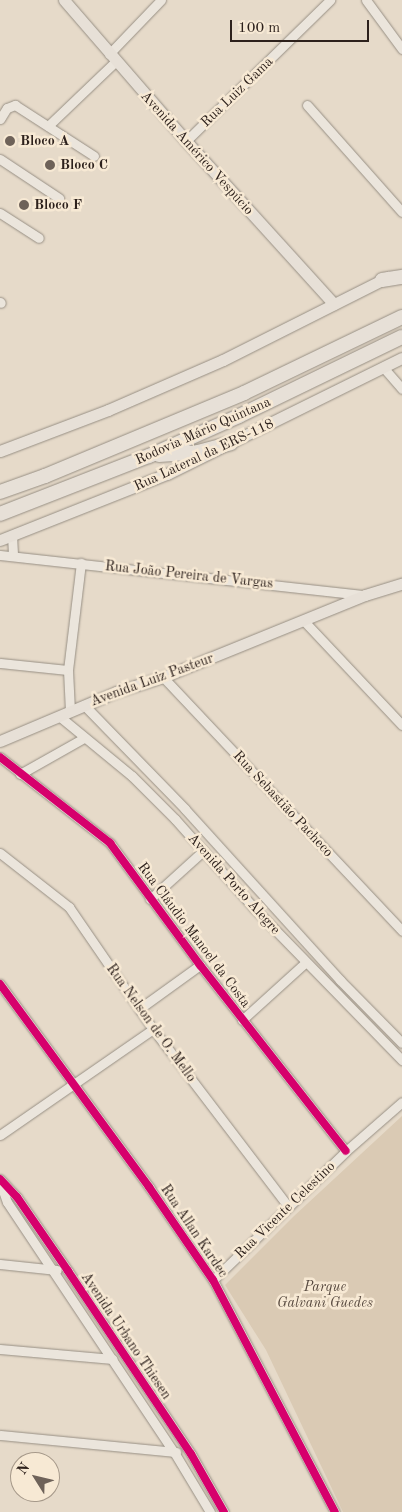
<!DOCTYPE html>
<html>
<head>
<meta charset="utf-8">
<style>
  body { margin:0 }
  #map { position:relative; width:402px; height:1512px; overflow:hidden; background:#e6dac9; font-family:"Old Standard TT",serif }
  div>[style] { position:absolute }
  .green>* { inset:0; background:#dacab4 }
  .roads { filter:drop-shadow(0 0 1px #978f84) drop-shadow(0 0 1px #978f84) }
  .minor>* { height:9px; margin:-4.5px; padding:0 4.5px; transform-origin:4.5px; border-radius:4.5px; background:#ebe5dc }
  .major>* { height:11px; margin:-5.5px; padding:0 5.5px; transform-origin:5.5px; border-radius:5.5px; background:#e7e0d7 }
  .highway>* { height:14px; margin:-7px; padding:0 7px; transform-origin:7px; border-radius:7px; background:#e7e0d7 }
  .cycleway>* { height:8px; margin:-4px; padding:0 4px; transform-origin:4px; border-radius:4px; background:#d6006c }
  .dots>* { width:14px; height:14px; translate:-50% -50%; box-sizing:border-box; border:2px solid #f7e9d4; border-radius:50% }
  span { translate:-50% -50%; white-space:nowrap; text-align:center; line-height:1.15; -webkit-text-stroke:5px #f7e9d4; paint-order:stroke }
  .street-label { font-size:14px; color:#2d211c }
  .poi-label { font-size:14px; color:#2d211c; font-weight:700 }
  .left { translate:0 -50%; text-align:left }
  .park-label { font-size:14px; color:#56483e; font-style:italic }
  .north { position:absolute; left:10px; top:1452px; width:50px; height:50px; box-sizing:border-box; background:#f7e9d4; border:1px solid #a6998a; border-radius:50%; rotate:306deg; font-size:14px; font-weight:700; line-height:20px; text-align:center; color:#2d211c }
  .north::after { content:''; display:block; margin:auto; width:18px; height:22px; background:#6e6259; clip-path:polygon(50% 0,100% 100%,50% 72%,0 100%) }
  .scale { position:absolute; left:230px; top:20px; width:139px; height:22px; box-sizing:border-box; border:2px solid #2d211c; border-top:0; padding-left:6px; font-size:15px; line-height:18px; white-space:nowrap; color:#2d211c; -webkit-text-stroke:4px #f7e9d4; paint-order:stroke }
</style>
</head>
<body>
<div id="map">
  <div class="green">
    <div style="clip-path:polygon(402px 1116px,402px 1512px,343px 1512px,266px 1350px,225px 1285px,294px 1216px)"></div>
  </div>
  <div class="roads">
    <div class="minor">
      <div style="left:366px;top:0;width:61px;rotate:53.7deg"></div>
      <div style="left:109px;top:54px;width:75px;rotate:-46.1deg"></div>
      <div style="left:307px;top:105px;width:143px;rotate:48.4deg"></div>
      <div style="left:0;top:119px;width:13px;rotate:-58deg"></div>
      <div style="left:7px;top:108px;width:9px;rotate:-21deg"></div>
      <div style="left:15px;top:105px;width:94px;rotate:32.8deg"></div>
      <div style="left:48px;top:126px;width:94px;rotate:-43.7deg"></div>
      <div style="left:186px;top:141px;width:202px;rotate:-44.4deg"></div>
      <div style="left:0;top:159px;width:71px;rotate:33.5deg"></div>
      <div style="left:0;top:213px;width:46px;rotate:32.7deg"></div>
      <div style="left:0;top:302px;width:1px;rotate:45deg"></div>
      <div style="left:383px;top:367px;width:29px;rotate:49deg"></div>
      <div style="left:12px;top:535px;width:21px;rotate:87deg"></div>
      <div style="left:0;top:555px;width:367px;rotate:6.3deg"></div>
      <div style="left:304px;top:621px;width:143px;rotate:46.7deg"></div>
      <div style="left:0;top:663px;width:68px;rotate:5.9deg"></div>
      <div style="left:163px;top:677px;width:349px;rotate:46.7deg"></div>
      <div style="left:84px;top:705px;width:145px;rotate:45.8deg"></div>
      <div style="left:185px;top:809px;width:231px;rotate:47.8deg"></div>
      <div style="left:340px;top:980px;width:88px;rotate:45.5deg"></div>
      <div style="left:70px;top:711px;width:41px;rotate:-92.8deg"></div>
      <div style="left:68px;top:670px;width:108px;rotate:-83.1deg"></div>
      <div style="left:59px;top:716px;width:94px;rotate:39.4deg"></div>
      <div style="left:132px;top:776px;width:61px;rotate:45deg"></div>
      <div style="left:175px;top:819px;width:118px;rotate:48.4deg"></div>
      <div style="left:253px;top:907px;width:214px;rotate:45.8deg"></div>
      <div style="left:0;top:757px;width:140px;rotate:38deg"></div>
      <div style="left:110px;top:843px;width:152px;rotate:53.6deg"></div>
      <div style="left:200px;top:965px;width:236px;rotate:51.9deg"></div>
      <div style="left:20px;top:774px;width:73px;rotate:-29.4deg"></div>
      <div style="left:0;top:853px;width:88px;rotate:38deg"></div>
      <div style="left:69px;top:907px;width:148px;rotate:55.5deg"></div>
      <div style="left:153px;top:1029px;width:223px;rotate:52.7deg"></div>
      <div style="left:150px;top:899px;width:72px;rotate:-42.2deg"></div>
      <div style="left:0;top:984px;width:252px;rotate:53.7deg"></div>
      <div style="left:149px;top:1187px;width:113px;rotate:55.5deg"></div>
      <div style="left:213px;top:1280px;width:262px;rotate:62.3deg"></div>
      <div style="left:139px;top:1009px;width:75px;rotate:-35.8deg"></div>
      <div style="left:242px;top:1020px;width:86px;rotate:-42.2deg"></div>
      <div style="left:0;top:1135px;width:186px;rotate:-34.7deg"></div>
      <div style="left:0;top:1179px;width:25px;rotate:47deg"></div>
      <div style="left:17px;top:1197px;width:90px;rotate:55.4deg"></div>
      <div style="left:68px;top:1271px;width:220px;rotate:56.1deg"></div>
      <div style="left:191px;top:1454px;width:67px;rotate:60.4deg"></div>
      <div style="left:0;top:1182px;width:21px;rotate:71deg"></div>
      <div style="left:7px;top:1202px;width:301px;rotate:56.3deg"></div>
      <div style="left:174px;top:1452px;width:70px;rotate:59deg"></div>
      <div style="left:0;top:1264px;width:57px;rotate:6deg"></div>
      <div style="left:213px;top:1280px;width:185px;rotate:-44.1deg"></div>
      <div style="left:346px;top:1151px;width:74px;rotate:-41.2deg"></div>
      <div style="left:0;top:1349px;width:113px;rotate:5.1deg"></div>
      <div style="left:0;top:1435px;width:177px;rotate:5.5deg"></div>
    </div>
    <div class="major">
      <div style="left:64px;top:0;width:186px;rotate:49.1deg"></div>
      <div style="left:186px;top:141px;width:220px;rotate:47.8deg"></div>
      <div style="left:0;top:451px;width:116px;rotate:-20.8deg"></div>
      <div style="left:108px;top:410px;width:125px;rotate:-23.5deg"></div>
      <div style="left:223px;top:360px;width:185px;rotate:-26.7deg"></div>
      <div style="left:0;top:540px;width:180px;rotate:-21.6deg"></div>
      <div style="left:167px;top:474px;width:262px;rotate:-26.3deg"></div>
      <div style="left:0;top:741px;width:126px;rotate:-22.9deg"></div>
      <div style="left:116px;top:692px;width:49px;rotate:-17.7deg"></div>
      <div style="left:163px;top:677px;width:218px;rotate:-22.1deg"></div>
      <div style="left:365px;top:595px;width:39px;rotate:-17deg"></div>
    </div>
    <div class="highway">
      <div style="left:382px;top:280px;width:20px;rotate:-9deg"></div>
      <div style="left:159px;top:455px;width:39px;rotate:-4deg"></div>
      <div style="left:198px;top:452px;width:34px;rotate:-15deg"></div>
      <div style="left:0;top:492px;width:48px;rotate:-19.6deg"></div>
      <div style="left:45px;top:476px;width:216px;rotate:-22.6deg"></div>
      <div style="left:244px;top:393px;width:175px;rotate:-25.7deg"></div>
      <div style="left:0;top:514px;width:160px;rotate:-21.3deg"></div>
      <div style="left:149px;top:456px;width:98px;rotate:-24deg"></div>
      <div style="left:239px;top:416px;width:181px;rotate:-25.9deg"></div>
    </div>
  </div>
  <div class="cycleway">
    <div style="left:0;top:757px;width:140px;rotate:38deg"></div>
    <div style="left:110px;top:843px;width:152px;rotate:53.6deg"></div>
    <div style="left:200px;top:965px;width:236px;rotate:51.9deg"></div>
    <div style="left:0;top:984px;width:252px;rotate:53.7deg"></div>
    <div style="left:149px;top:1187px;width:113px;rotate:55.5deg"></div>
    <div style="left:213px;top:1280px;width:262px;rotate:62.3deg"></div>
    <div style="left:0;top:1179px;width:25px;rotate:47deg"></div>
    <div style="left:17px;top:1197px;width:90px;rotate:55.4deg"></div>
    <div style="left:68px;top:1271px;width:220px;rotate:56.1deg"></div>
    <div style="left:191px;top:1454px;width:67px;rotate:60.4deg"></div>
  </div>
  <div class="dots">
    <div style="left:10px;top:141px;background:#6e6259"></div>
    <div style="left:50px;top:165px;background:#6e6259"></div>
    <div style="left:24px;top:205px;background:#6e6259"></div>
  </div>
  <div class="street-label">
    <span style="left:237px;top:92px;rotate:-44deg">Rua Luiz Gama</span>
    <span style="left:197px;top:153px;rotate:48deg">Avenida Américo Vespúcio</span>
    <span style="left:203px;top:431px;rotate:-24deg">Rodovia Mário Quintana</span>
    <span style="left:204px;top:455px;rotate:-25deg">Rua Lateral da ERS-118</span>
    <span style="left:189px;top:575px;rotate:6deg">Rua João Pereira de Vargas</span>
    <span style="left:152px;top:680px;rotate:-20deg">Avenida Luiz Pasteur</span>
    <span style="left:283px;top:804px;rotate:47deg">Rua Sebastião Pacheco</span>
    <span style="left:234px;top:884px;rotate:48deg">Avenida Porto Alegre</span>
    <span style="left:194px;top:935px;rotate:53deg">Rua Cláudio Manoel da Costa</span>
    <span style="left:151px;top:1023px;rotate:54deg">Rua Nelson de O. Mello</span>
    <span style="left:285px;top:1210px;rotate:-44deg">Rua Vicente Celestino</span>
    <span style="left:194px;top:1231px;rotate:56deg">Rua Allan Kardec</span>
    <span style="left:126px;top:1336px;rotate:56deg">Avenida Urbano Thiesen</span>
  </div>
  <div class="poi-label">
    <span class="left" style="left:20px;top:141px">Bloco A</span>
    <span class="left" style="left:60px;top:165px">Bloco C</span>
    <span class="left" style="left:34px;top:205px">Bloco F</span>
  </div>
  <div class="park-label">
    <span style="left:325px;top:1295px">Parque<br>Galvani Guedes</span>
  </div>
  <div class="north">N</div>
  <div class="scale">100 m</div>
</div>
</body>
</html>
